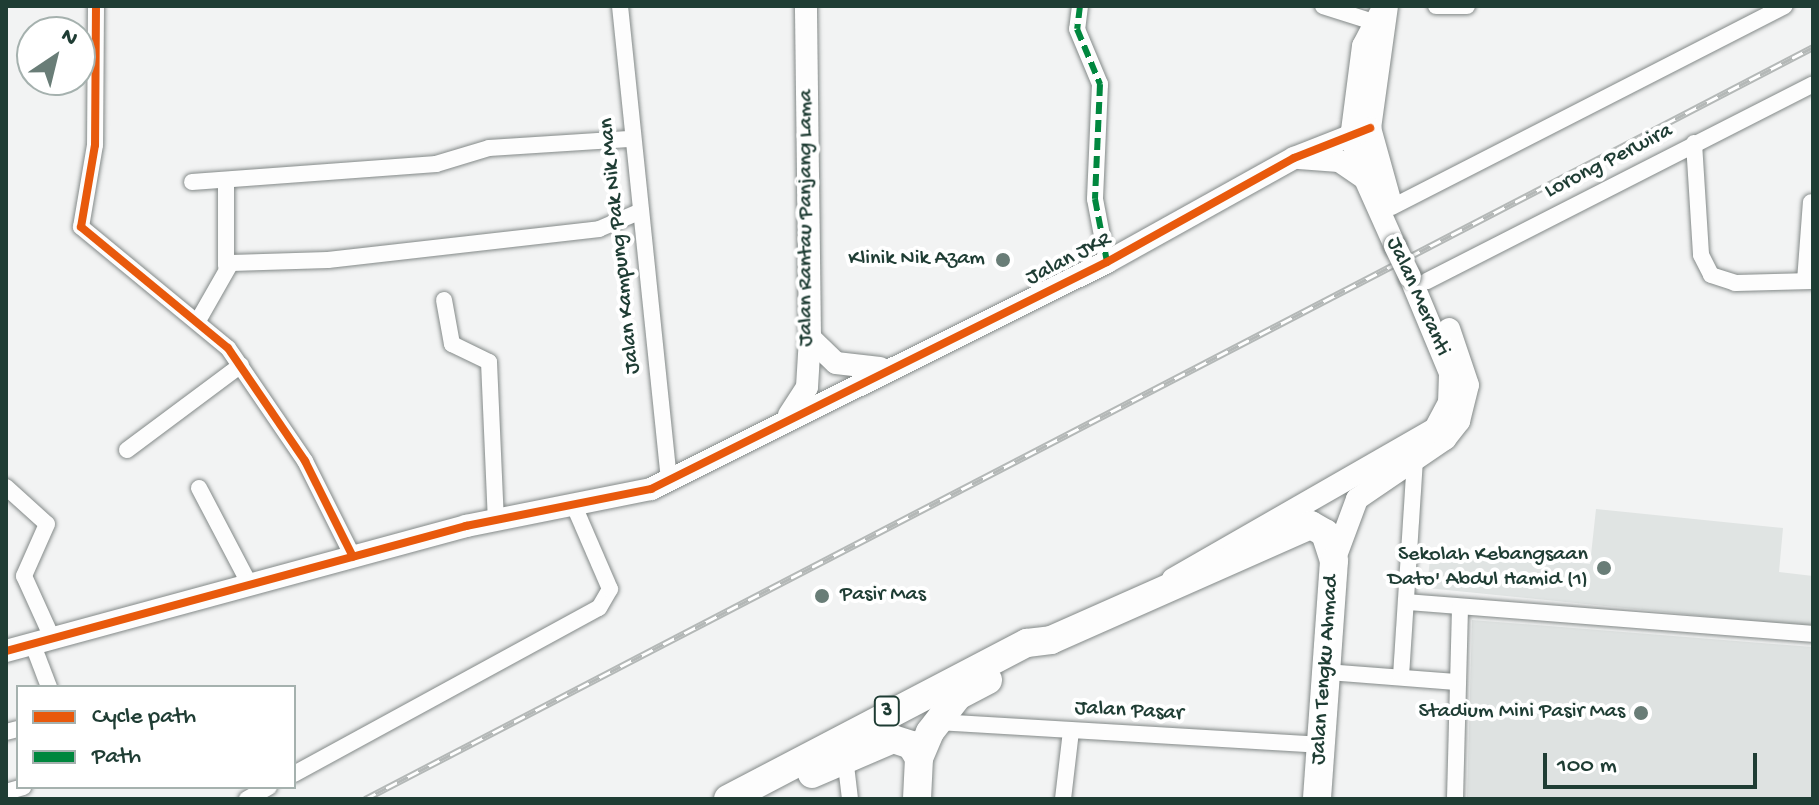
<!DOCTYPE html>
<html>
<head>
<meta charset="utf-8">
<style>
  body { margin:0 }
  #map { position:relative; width:1819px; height:805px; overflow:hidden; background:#f2f3f3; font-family:"Gochi Hand",sans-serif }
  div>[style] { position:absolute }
  .built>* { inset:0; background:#e0e4e3 }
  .green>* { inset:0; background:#dee2e1 }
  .roads { filter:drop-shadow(0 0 2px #838988) drop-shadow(0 0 2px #838988) }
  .street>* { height:16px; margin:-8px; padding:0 8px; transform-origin:8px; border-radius:8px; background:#fdfdfd }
  .secondary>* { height:22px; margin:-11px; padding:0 11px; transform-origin:11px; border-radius:11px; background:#fdfdfd }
  .highway>* { height:28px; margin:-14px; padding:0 14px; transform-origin:14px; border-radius:14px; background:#fdfdfd }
  .rail>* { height:7px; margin-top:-3.5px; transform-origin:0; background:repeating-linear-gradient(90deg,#fff 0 12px,#b4b8b7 0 24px); box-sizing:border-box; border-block:2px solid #b4b8b7 }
  .bridges { filter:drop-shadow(0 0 2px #838988) drop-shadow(0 0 2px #838988) }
  .secondary-bridge>* { height:22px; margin:-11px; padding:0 11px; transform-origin:11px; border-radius:11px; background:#fdfdfd }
  .quiet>* { height:6px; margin-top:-3px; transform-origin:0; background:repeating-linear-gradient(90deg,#00873e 0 12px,transparent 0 18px) }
  .cycleway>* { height:8px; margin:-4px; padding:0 4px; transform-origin:4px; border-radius:4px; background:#e8590c }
  .dots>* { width:22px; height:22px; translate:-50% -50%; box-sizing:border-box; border:4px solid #fff; border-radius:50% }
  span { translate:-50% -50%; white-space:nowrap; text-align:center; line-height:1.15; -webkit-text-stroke:8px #fff; paint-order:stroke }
  .shield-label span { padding:2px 6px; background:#fff; border:2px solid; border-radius:6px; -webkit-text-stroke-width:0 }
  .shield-label { font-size:20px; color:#1f3d34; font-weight:700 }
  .street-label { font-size:22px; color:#1f3d34 }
  .poi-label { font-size:22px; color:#1f3d34 }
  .right { translate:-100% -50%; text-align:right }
  .left { translate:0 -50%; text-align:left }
  .frame { position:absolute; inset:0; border:8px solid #1f3d34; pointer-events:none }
  .legend { position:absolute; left:16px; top:685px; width:280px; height:104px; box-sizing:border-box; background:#fff; border:2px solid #a5b1ae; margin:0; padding:10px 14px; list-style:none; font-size:24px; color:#1f3d34 }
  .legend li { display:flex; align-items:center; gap:16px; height:40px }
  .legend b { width:40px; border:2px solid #a5b1ae }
  .north { position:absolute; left:16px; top:16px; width:80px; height:80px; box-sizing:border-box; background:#fff; border:2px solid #a5b1ae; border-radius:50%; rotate:35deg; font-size:22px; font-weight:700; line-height:32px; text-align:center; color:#1f3d34 }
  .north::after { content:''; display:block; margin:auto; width:28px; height:36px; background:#697d77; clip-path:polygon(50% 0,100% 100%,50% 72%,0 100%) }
  .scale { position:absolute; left:1543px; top:753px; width:214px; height:36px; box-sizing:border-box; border:4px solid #1f3d34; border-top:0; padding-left:10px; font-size:24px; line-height:28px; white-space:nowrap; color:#1f3d34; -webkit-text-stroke:6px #fff; paint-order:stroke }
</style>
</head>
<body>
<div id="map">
  <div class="built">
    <div style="clip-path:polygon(1596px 509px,1783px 528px,1779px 572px,1813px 576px,1813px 627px,1427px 588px,1431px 548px,1590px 564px)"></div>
  </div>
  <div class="green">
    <div style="clip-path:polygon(1472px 620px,1813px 647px,1811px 799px,1467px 799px)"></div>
  </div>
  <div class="roads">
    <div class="street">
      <div style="left:96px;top:6px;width:139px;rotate:90.4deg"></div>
      <div style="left:95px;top:145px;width:83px;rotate:99.7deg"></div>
      <div style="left:81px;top:227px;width:190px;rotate:39.5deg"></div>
      <div style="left:228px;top:348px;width:137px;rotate:55.7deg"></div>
      <div style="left:305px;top:461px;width:107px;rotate:63.4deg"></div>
      <div style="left:620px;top:6px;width:478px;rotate:84.1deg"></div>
      <div style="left:1080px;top:6px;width:23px;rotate:97deg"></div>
      <div style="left:1077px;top:29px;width:60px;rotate:67.3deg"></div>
      <div style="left:1100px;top:84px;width:115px;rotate:92.5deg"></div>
      <div style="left:1095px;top:199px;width:64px;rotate:79.2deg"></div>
      <div style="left:1323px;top:6px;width:63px;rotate:17.6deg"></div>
      <div style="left:1436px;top:6px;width:31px"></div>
      <div style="left:1694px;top:143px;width:112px;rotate:86.4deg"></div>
      <div style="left:1701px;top:255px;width:22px;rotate:63deg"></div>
      <div style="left:1711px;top:275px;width:25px;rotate:18deg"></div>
      <div style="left:1735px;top:283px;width:78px;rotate:-1.5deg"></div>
      <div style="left:192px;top:182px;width:245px;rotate:-4.2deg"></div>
      <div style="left:436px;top:164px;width:55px;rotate:-16.8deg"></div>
      <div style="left:489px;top:148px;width:140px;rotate:-3.7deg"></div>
      <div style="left:1392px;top:207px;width:441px;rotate:-27.1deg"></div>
      <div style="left:226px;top:266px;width:83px;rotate:-90deg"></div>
      <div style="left:1427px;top:281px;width:433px;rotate:-27deg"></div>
      <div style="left:1805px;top:281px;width:79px;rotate:-85.7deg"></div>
      <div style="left:444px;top:300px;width:45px;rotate:79.7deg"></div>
      <div style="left:452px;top:344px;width:41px;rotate:25.9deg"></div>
      <div style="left:489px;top:362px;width:159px;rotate:87.5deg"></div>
      <div style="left:199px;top:319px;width:64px;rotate:-60.3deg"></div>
      <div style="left:231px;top:263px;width:97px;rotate:-1.8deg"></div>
      <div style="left:328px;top:260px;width:273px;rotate:-6.5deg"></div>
      <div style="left:599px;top:229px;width:43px;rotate:-23deg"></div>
      <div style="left:127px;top:450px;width:142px;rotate:-36.7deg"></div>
      <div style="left:6px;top:487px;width:55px;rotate:42.1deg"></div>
      <div style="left:47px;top:524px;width:57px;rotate:113.9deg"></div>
      <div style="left:24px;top:576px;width:70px;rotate:65.6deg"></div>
      <div style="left:199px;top:488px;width:110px;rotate:62.3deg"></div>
      <div style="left:1407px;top:602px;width:407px;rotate:4.5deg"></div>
      <div style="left:33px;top:645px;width:45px;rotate:69.1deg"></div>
      <div style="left:1327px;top:672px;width:131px;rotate:4.4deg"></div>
      <div style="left:1401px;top:676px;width:215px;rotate:-86.3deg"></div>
      <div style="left:937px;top:722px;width:383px;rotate:3.4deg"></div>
      <div style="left:6px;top:732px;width:12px;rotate:-14deg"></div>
      <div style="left:845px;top:757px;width:42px;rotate:83.2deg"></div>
      <div style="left:294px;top:774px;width:347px;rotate:-28.6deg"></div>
      <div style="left:599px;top:608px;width:22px;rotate:-60deg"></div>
      <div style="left:610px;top:589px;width:88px;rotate:-113.4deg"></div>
      <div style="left:6px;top:792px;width:18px;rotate:-16deg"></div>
      <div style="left:247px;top:799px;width:25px;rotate:-29deg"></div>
      <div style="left:1063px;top:799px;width:68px;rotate:-83.3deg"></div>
      <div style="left:1455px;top:799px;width:192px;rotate:-88.5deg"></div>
    </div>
    <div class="secondary">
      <div style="left:1384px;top:6px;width:45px;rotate:117.7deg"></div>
      <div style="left:1363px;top:46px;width:86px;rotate:97.4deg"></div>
      <div style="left:1352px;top:131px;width:30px;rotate:81deg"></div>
      <div style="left:1357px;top:161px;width:93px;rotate:65.9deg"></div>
      <div style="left:1387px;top:6px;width:123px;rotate:97.9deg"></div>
      <div style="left:1370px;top:128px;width:75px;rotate:74.5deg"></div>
      <div style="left:1299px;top:158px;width:40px;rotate:4.3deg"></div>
      <div style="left:1339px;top:161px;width:30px;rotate:34deg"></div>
      <div style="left:810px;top:338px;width:36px;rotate:44deg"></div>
      <div style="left:836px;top:363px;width:44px;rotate:6.5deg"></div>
      <div style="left:789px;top:415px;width:33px;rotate:-57deg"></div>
      <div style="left:807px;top:387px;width:49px;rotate:-86.5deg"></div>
      <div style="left:810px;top:338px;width:332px;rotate:-90.7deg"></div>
      <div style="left:1334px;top:561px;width:66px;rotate:-69.6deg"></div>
      <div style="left:1357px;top:499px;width:107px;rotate:-34.3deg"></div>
      <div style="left:1445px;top:439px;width:23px;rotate:-52deg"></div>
      <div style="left:1459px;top:421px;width:37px;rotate:-76deg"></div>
      <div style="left:1468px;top:385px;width:59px;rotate:-108.7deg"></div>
      <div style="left:1173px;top:579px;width:302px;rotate:-29.8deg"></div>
      <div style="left:1435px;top:429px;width:30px;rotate:-62deg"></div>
      <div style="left:1449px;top:403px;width:30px;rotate:-88deg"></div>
      <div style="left:1450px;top:373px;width:104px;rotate:-112.6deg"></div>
      <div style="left:6px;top:651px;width:477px;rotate:-15.2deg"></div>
      <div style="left:466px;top:526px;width:189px;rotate:-11.3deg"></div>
      <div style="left:651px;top:489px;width:509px;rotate:-26.46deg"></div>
      <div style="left:1107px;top:262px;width:214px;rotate:-29.1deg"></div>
      <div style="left:1294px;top:158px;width:82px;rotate:-21.5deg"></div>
    </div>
    <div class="highway">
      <div style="left:812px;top:774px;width:88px;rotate:-23.4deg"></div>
      <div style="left:893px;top:739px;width:19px;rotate:18deg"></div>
      <div style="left:911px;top:745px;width:15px;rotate:58deg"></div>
      <div style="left:728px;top:799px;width:337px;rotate:-27.6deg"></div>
      <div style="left:1027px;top:643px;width:24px;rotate:-7deg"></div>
      <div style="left:1051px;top:640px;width:284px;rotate:-23.9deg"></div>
      <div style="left:1311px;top:525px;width:16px;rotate:30deg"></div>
      <div style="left:1325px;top:533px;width:29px;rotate:72deg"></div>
      <div style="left:1334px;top:561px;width:239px;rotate:94.1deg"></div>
      <div style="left:917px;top:799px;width:41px;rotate:-87.2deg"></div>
      <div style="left:919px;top:758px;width:28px;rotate:-67deg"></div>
      <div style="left:930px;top:732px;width:46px;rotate:-52.1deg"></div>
      <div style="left:958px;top:696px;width:34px;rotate:-28deg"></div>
    </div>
  </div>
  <div class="rail">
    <div style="left:365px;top:799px;width:1632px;rotate:-27.44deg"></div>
  </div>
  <div class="bridges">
    <div class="secondary-bridge">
      <div style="left:1395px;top:246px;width:34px;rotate:64deg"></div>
    </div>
  </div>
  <div class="quiet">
    <div style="left:1080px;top:6px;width:23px;rotate:97deg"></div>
    <div style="left:1077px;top:29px;width:60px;rotate:67.3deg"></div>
    <div style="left:1100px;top:84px;width:115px;rotate:92.5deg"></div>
    <div style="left:1095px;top:199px;width:64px;rotate:79.2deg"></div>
  </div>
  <div class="cycleway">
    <div style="left:96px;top:6px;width:139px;rotate:90.4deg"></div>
    <div style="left:95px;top:145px;width:83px;rotate:99.7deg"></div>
    <div style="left:81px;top:227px;width:190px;rotate:39.5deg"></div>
    <div style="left:228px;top:348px;width:137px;rotate:55.7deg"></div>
    <div style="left:305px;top:461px;width:107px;rotate:63.4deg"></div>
    <div style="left:6px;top:651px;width:477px;rotate:-15.2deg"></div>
    <div style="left:466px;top:526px;width:189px;rotate:-11.3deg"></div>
    <div style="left:651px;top:489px;width:509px;rotate:-26.46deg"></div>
    <div style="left:1107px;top:262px;width:214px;rotate:-29.1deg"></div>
    <div style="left:1294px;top:158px;width:82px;rotate:-21.5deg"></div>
  </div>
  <div class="dots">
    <div style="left:1003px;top:260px;background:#697d77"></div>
    <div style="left:1604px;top:568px;background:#697d77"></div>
    <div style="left:822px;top:596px;background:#697d77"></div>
    <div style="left:1641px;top:713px;background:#697d77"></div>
  </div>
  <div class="shield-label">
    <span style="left:887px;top:711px">3</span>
  </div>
  <div class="street-label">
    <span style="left:1609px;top:162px;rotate:-27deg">Lorong Perwira</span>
    <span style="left:807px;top:218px;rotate:-90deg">Jalan Rantau Panjang Lama</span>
    <span style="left:621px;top:246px;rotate:-96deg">Jalan Kampung Pak Nik Man</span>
    <span style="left:1069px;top:260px;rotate:-27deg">Jalan JKR</span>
    <span style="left:1417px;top:297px;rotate:66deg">Jalan Meranti</span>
    <span style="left:1326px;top:670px;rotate:-86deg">Jalan Tengku Ahmad</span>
    <span style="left:1129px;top:712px;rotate:3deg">Jalan Pasar</span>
  </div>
  <div class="poi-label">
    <span class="right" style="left:985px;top:260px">Klinik Nik Azam</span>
    <span class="right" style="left:1588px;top:568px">Sekolah Kebangsaan<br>Dato' Abdul Hamid (1)</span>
    <span class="left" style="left:840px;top:596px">Pasir Mas</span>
    <span class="right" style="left:1625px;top:713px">Stadium Mini Pasir Mas</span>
  </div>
  <div class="frame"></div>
  <ul class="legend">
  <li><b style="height:10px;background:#e8590c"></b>Cycle path</li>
  <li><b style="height:10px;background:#00873e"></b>Path</li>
  </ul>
  <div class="north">N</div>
  <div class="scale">100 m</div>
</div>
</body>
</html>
